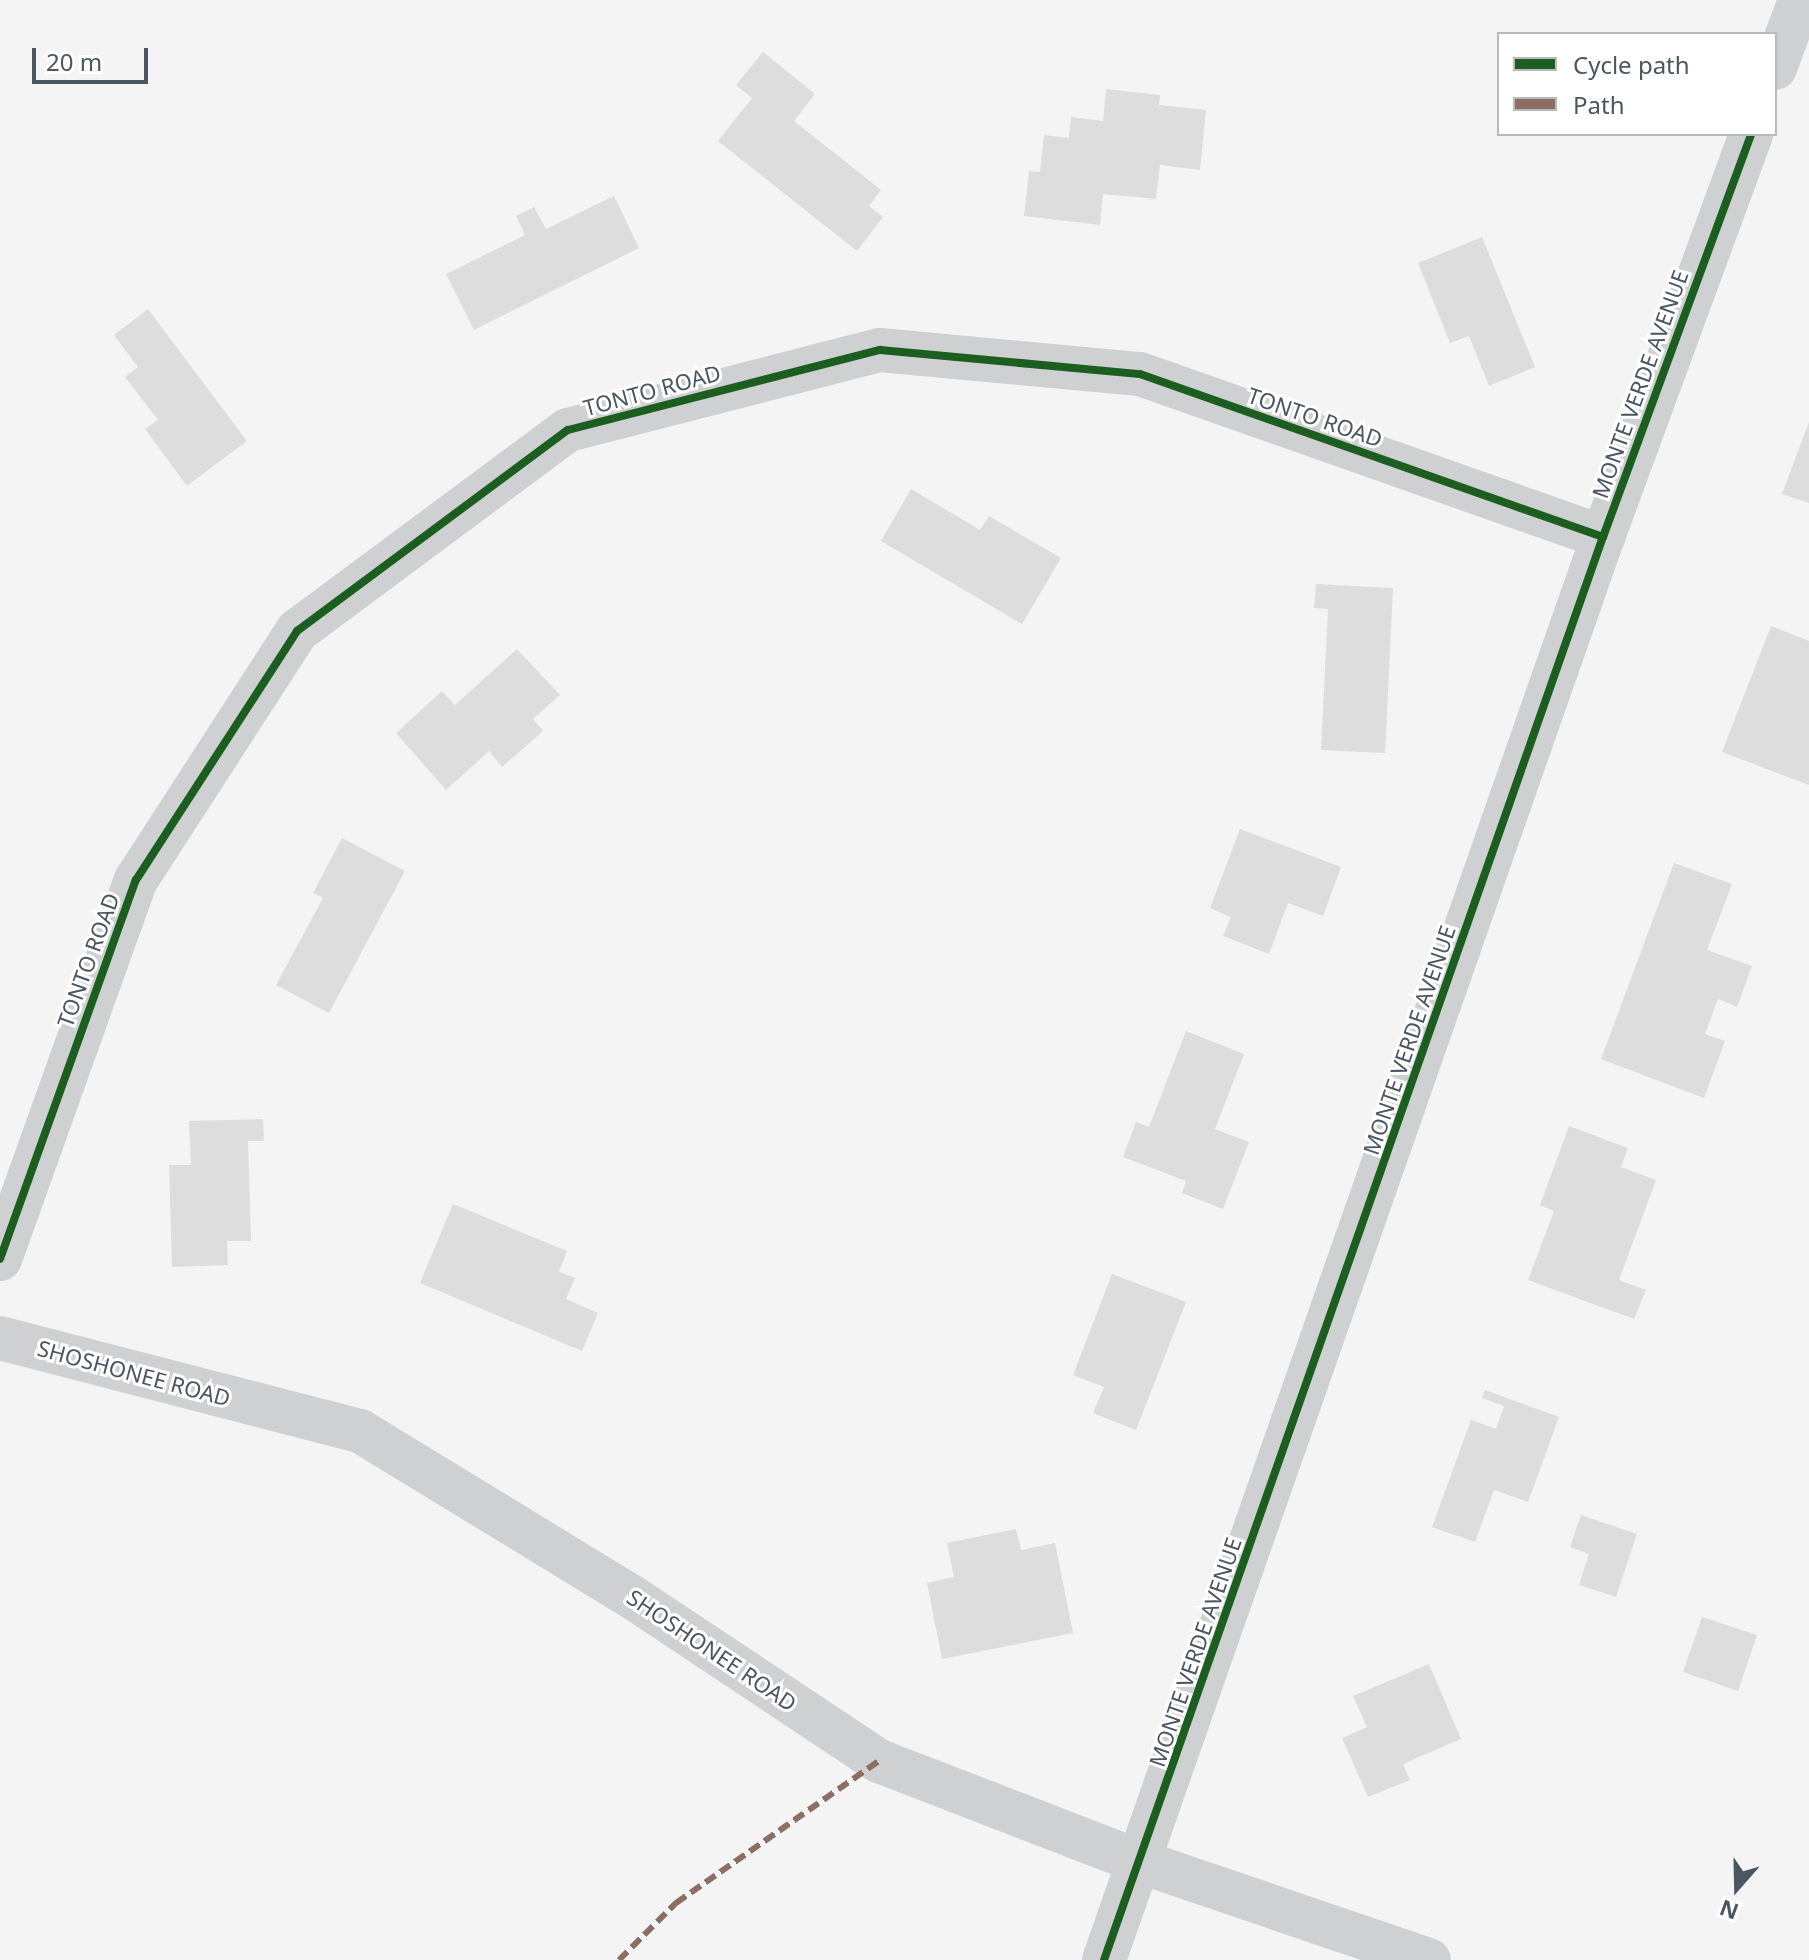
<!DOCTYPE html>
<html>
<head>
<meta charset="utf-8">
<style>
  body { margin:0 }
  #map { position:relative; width:1809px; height:1960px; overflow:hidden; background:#f4f4f4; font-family:"Noto Sans",sans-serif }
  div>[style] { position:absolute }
  .building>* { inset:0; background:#ddddde }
  .minor>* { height:44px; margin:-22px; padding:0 22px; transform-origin:22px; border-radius:22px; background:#ced0d2 }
  .tertiary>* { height:44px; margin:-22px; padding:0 22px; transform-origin:22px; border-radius:22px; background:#ced0d2 }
  .quiet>* { height:6px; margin-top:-3px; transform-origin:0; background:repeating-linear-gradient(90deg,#8d6e63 0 12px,transparent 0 18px) }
  .cycleway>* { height:8px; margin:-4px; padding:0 4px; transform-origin:4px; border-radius:4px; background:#1b5e20 }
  span { translate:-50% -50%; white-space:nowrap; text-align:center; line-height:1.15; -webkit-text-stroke:6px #fff; paint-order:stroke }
  .street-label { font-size:22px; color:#4a5661 }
  .legend { position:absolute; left:1497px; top:32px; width:280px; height:104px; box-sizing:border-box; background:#fff; border:2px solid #b7bbc0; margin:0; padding:10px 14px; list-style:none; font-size:24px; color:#4a5661 }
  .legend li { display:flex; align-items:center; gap:16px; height:40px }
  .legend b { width:40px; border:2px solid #b7bbc0 }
  .north { position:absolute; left:1697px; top:1848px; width:80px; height:80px; -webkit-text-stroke:6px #fff; paint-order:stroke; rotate:200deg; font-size:22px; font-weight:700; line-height:32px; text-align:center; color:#4a5661 }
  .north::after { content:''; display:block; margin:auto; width:28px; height:36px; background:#4a5661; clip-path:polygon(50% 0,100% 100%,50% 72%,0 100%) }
  .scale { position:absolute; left:32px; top:48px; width:116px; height:36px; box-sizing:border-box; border:4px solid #4a5661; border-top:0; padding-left:10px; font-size:24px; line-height:28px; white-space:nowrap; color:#4a5661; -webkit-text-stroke:6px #fff; paint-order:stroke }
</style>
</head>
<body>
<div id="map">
  <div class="building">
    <div style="clip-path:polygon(763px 52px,815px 94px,794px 121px,881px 190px,869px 206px,883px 217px,857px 251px,718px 141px,752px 98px,736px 85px)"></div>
    <div style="clip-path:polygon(1106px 89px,1160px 95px,1159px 105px,1206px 110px,1200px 170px,1160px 165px,1156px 199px,1103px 194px,1100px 225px,1024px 216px,1029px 171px,1040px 172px,1044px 135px,1069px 138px,1071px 117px,1103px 121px)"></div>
    <div style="clip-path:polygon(614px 196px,639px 248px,474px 330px,446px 274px,525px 235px,516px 216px,534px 207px,546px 229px)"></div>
    <div style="clip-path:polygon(1482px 237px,1535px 367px,1489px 386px,1469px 336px,1450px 343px,1418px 263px)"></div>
    <div style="clip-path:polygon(148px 309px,247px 441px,187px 486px,145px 429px,158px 420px,125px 377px,138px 367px,114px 335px)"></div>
    <div style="clip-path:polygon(1809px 422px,1809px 503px,1782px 494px)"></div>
    <div style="clip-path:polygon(911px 489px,980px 530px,989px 516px,1061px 558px,1022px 624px,881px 541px)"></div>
    <div style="clip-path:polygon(1316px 584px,1393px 588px,1385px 753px,1321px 750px,1328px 609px,1314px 608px)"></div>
    <div style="clip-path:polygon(1771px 626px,1809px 641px,1809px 785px,1722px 752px)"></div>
    <div style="clip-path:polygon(517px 649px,560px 695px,533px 719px,543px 731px,502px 767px,489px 751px,446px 790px,396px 733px,442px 691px,455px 705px)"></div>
    <div style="clip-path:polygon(1240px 829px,1341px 867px,1323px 916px,1288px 903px,1269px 954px,1223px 936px,1231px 917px,1210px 908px)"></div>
    <div style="clip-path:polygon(342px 838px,405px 871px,329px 1013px,276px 985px,323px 898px,313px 893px)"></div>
    <div style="clip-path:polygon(1674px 863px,1732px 884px,1707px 950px,1752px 966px,1737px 1007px,1718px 999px,1705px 1034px,1725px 1041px,1704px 1098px,1601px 1059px)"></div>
    <div style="clip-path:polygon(1186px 1031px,1244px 1054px,1215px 1129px,1249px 1142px,1223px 1209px,1182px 1193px,1186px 1181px,1123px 1157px,1136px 1122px,1149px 1127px)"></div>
    <div style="clip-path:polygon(263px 1119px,264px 1141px,248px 1141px,251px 1241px,227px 1241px,228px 1265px,172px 1267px,169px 1165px,191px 1165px,189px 1121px)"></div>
    <div style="clip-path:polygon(1569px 1126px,1628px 1148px,1621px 1167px,1656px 1180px,1619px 1280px,1646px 1290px,1634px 1319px,1528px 1280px,1554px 1211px,1540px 1205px)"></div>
    <div style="clip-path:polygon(453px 1204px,567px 1251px,559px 1272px,575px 1278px,566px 1299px,598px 1313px,582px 1351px,420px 1283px)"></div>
    <div style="clip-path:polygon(1112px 1274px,1186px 1302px,1136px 1430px,1093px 1413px,1104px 1387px,1073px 1375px)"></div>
    <div style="clip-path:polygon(1485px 1390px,1559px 1417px,1528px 1502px,1494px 1490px,1475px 1542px,1432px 1527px,1471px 1420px,1496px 1429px,1504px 1406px,1482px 1398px)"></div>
    <div style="clip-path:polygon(1581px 1515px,1637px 1534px,1616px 1597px,1579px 1585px,1589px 1554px,1570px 1547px)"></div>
    <div style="clip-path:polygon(1016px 1529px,1021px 1550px,1055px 1543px,1073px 1633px,942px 1659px,927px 1583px,954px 1577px,947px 1543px)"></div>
    <div style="clip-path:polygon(1702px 1617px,1757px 1635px,1738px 1691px,1683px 1672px)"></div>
    <div style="clip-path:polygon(1429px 1664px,1461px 1739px,1403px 1764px,1410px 1780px,1368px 1797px,1342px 1738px,1367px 1727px,1353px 1696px)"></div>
  </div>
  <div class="minor">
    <div style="left:1775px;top:68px;width:72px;rotate:-69.8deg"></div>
    <div style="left:0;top:1259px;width:403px;rotate:-70.3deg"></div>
    <div style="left:136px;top:880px;width:297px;rotate:-57.1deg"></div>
    <div style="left:297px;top:631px;width:337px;rotate:-36.6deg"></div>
    <div style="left:568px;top:430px;width:322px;rotate:-14.4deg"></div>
    <div style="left:880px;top:350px;width:261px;rotate:5.3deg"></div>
    <div style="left:1140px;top:374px;width:491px;rotate:19.4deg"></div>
    <div style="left:1104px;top:1960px;width:1508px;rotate:-70.68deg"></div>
    <div style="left:1603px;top:537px;width:429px;rotate:-69.8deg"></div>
  </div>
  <div class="tertiary">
    <div style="left:0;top:1338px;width:372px;rotate:14.5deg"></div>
    <div style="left:360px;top:1431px;width:319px;rotate:31.4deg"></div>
    <div style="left:632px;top:1597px;width:296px;rotate:33.6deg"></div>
    <div style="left:879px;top:1761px;width:281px;rotate:21.1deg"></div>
    <div style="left:1141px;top:1862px;width:304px;rotate:18.8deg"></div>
  </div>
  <div class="quiet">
    <div style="left:619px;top:1960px;width:81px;rotate:-45deg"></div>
    <div style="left:676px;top:1903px;width:248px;rotate:-35deg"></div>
  </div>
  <div class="cycleway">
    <div style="left:0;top:1259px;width:403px;rotate:-70.3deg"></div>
    <div style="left:136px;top:880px;width:297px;rotate:-57.1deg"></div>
    <div style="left:297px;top:631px;width:337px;rotate:-36.6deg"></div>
    <div style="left:568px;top:430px;width:322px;rotate:-14.4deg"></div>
    <div style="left:880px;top:350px;width:261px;rotate:5.3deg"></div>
    <div style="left:1140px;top:374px;width:491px;rotate:19.4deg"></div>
    <div style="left:1104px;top:1960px;width:1508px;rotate:-70.68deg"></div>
    <div style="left:1603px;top:537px;width:429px;rotate:-69.8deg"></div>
  </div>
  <div class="street-label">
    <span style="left:1640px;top:384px;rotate:-70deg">MONTE VERDE AVENUE</span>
    <span style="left:652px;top:390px;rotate:-15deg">TONTO ROAD</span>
    <span style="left:1315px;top:417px;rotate:19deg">TONTO ROAD</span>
    <span style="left:88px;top:960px;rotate:-70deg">TONTO ROAD</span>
    <span style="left:1409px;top:1040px;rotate:-71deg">MONTE VERDE AVENUE</span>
    <span style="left:134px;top:1373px;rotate:15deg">SHOSHONEE ROAD</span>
    <span style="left:712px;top:1650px;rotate:34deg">SHOSHONEE ROAD</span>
    <span style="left:1195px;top:1652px;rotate:-71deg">MONTE VERDE AVENUE</span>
  </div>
  <ul class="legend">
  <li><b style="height:10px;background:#1b5e20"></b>Cycle path</li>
  <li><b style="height:10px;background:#8d6e63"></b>Path</li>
  </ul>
  <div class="north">N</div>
  <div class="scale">20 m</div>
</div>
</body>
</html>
